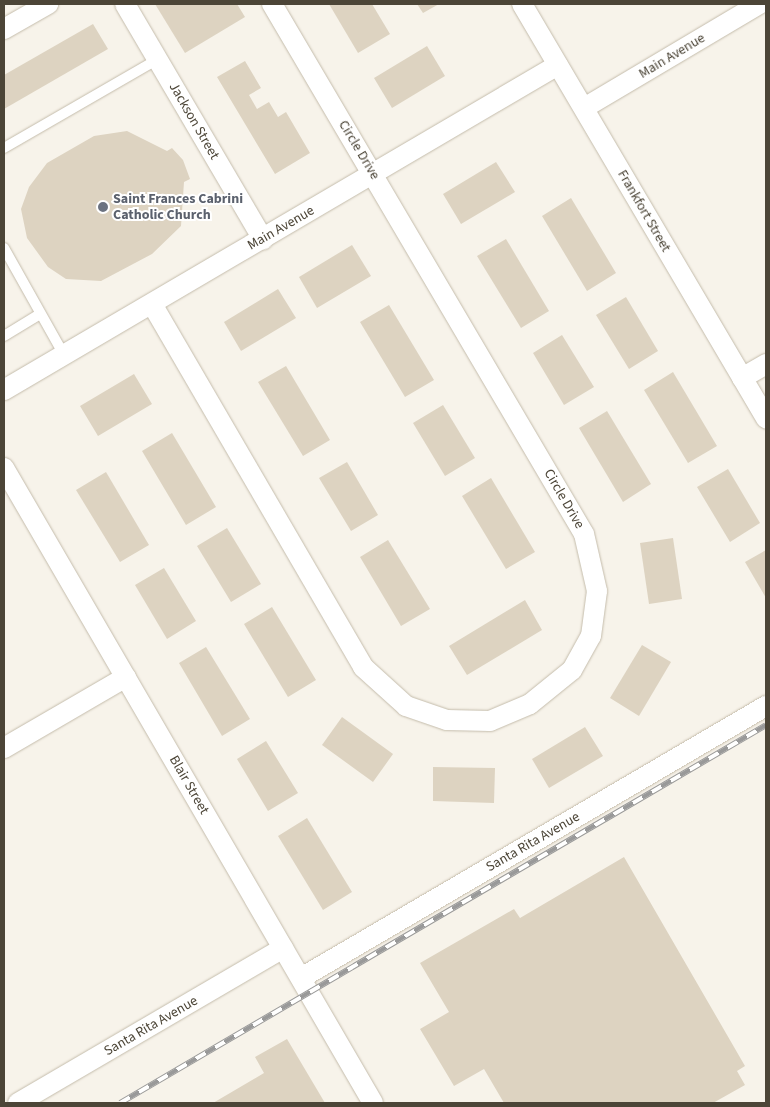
<!DOCTYPE html>
<html>
<head>
<meta charset="utf-8">
<style>
  body { margin:0 }
  #map { position:relative; width:770px; height:1107px; overflow:hidden; background:#f7f3ea; font-family:"Source Sans 3",sans-serif }
  div>[style] { position:absolute }
  .building>* { inset:0; background:#ddd3c1 }
  .roads { filter:drop-shadow(0 0 1px #c4bcab) drop-shadow(0 0 1px #c4bcab) }
  .lane>* { height:10px; margin:-5px; padding:0 5px; transform-origin:5px; border-radius:5px; background:#fff }
  .street>* { height:20px; margin:-10px; padding:0 10px; transform-origin:10px; border-radius:10px; background:#fff }
  .rail>* { height:5.5px; margin-top:-2.75px; transform-origin:0; background:repeating-linear-gradient(90deg,#fff 0 11px,#999 0 22px); box-sizing:border-box; border-block:1px solid #999 }
  .dots>* { width:14px; height:14px; translate:-50% -50%; box-sizing:border-box; border:2px solid #fff; border-radius:50% }
  span { translate:-50% -50%; white-space:nowrap; text-align:center; line-height:1.15; -webkit-text-stroke:4px #fff; paint-order:stroke }
  .street-label { font-size:14px; color:#4c4537 }
  .worship-label { font-size:14px; color:#5b616d; font-weight:700 }
  .left { translate:0 -50%; text-align:left }
  .frame { position:absolute; inset:0; border:5px solid #4c4537; pointer-events:none }
</style>
</head>
<body>
<div id="map">
  <div class="building">
    <div style="clip-path:polygon(155px 4px,237px 4px,245px 17px,185px 53px)"></div>
    <div style="clip-path:polygon(329px 4px,372px 4px,390px 34px,358px 53px)"></div>
    <div style="clip-path:polygon(417px 4px,439px 4px,423px 13px)"></div>
    <div style="clip-path:polygon(93px 24px,108px 49px,4px 109px,4px 75px)"></div>
    <div style="clip-path:polygon(427px 46px,445px 76px,392px 108px,374px 78px)"></div>
    <div style="clip-path:polygon(245px 61px,261px 88px,249px 95px,257px 109px,269px 102px,278px 117px,286px 112px,310px 153px,275px 174px,217px 77px)"></div>
    <div style="clip-path:polygon(127px 131px,167px 151px,172px 148px,183px 160px,190px 179px,184px 182px,181px 226px,152px 254px,101px 281px,66px 279px,48px 267px,27px 238px,21px 209px,29px 187px,47px 163px,94px 136px)"></div>
    <div style="clip-path:polygon(496px 162px,515px 192px,461px 224px,443px 194px)"></div>
    <div style="clip-path:polygon(571px 198px,616px 273px,587px 291px,542px 216px)"></div>
    <div style="clip-path:polygon(506px 239px,549px 311px,521px 328px,477px 256px)"></div>
    <div style="clip-path:polygon(352px 245px,371px 276px,317px 308px,299px 277px)"></div>
    <div style="clip-path:polygon(278px 289px,296px 318px,241px 351px,224px 322px)"></div>
    <div style="clip-path:polygon(626px 297px,658px 351px,629px 369px,596px 315px)"></div>
    <div style="clip-path:polygon(389px 305px,434px 380px,405px 397px,360px 322px)"></div>
    <div style="clip-path:polygon(562px 335px,594px 387px,564px 405px,533px 353px)"></div>
    <div style="clip-path:polygon(286px 366px,330px 440px,303px 456px,258px 382px)"></div>
    <div style="clip-path:polygon(673px 372px,717px 446px,688px 463px,644px 390px)"></div>
    <div style="clip-path:polygon(134px 374px,152px 404px,98px 436px,80px 406px)"></div>
    <div style="clip-path:polygon(443px 405px,475px 458px,445px 476px,413px 423px)"></div>
    <div style="clip-path:polygon(607px 411px,651px 484px,623px 502px,579px 428px)"></div>
    <div style="clip-path:polygon(172px 433px,216px 507px,186px 525px,142px 451px)"></div>
    <div style="clip-path:polygon(347px 462px,378px 515px,351px 531px,319px 478px)"></div>
    <div style="clip-path:polygon(728px 469px,760px 523px,730px 542px,697px 487px)"></div>
    <div style="clip-path:polygon(106px 472px,149px 545px,120px 562px,76px 490px)"></div>
    <div style="clip-path:polygon(491px 478px,535px 552px,506px 569px,462px 496px)"></div>
    <div style="clip-path:polygon(227px 528px,261px 584px,231px 602px,197px 546px)"></div>
    <div style="clip-path:polygon(673px 538px,682px 599px,649px 604px,640px 543px)"></div>
    <div style="clip-path:polygon(388px 540px,430px 609px,401px 626px,360px 557px)"></div>
    <div style="clip-path:polygon(766px 550px,766px 598px,745px 562px)"></div>
    <div style="clip-path:polygon(164px 568px,196px 621px,167px 639px,135px 585px)"></div>
    <div style="clip-path:polygon(525px 600px,542px 630px,467px 675px,449px 646px)"></div>
    <div style="clip-path:polygon(272px 607px,316px 680px,288px 697px,244px 624px)"></div>
    <div style="clip-path:polygon(642px 645px,671px 662px,639px 716px,610px 698px)"></div>
    <div style="clip-path:polygon(206px 647px,250px 719px,222px 736px,179px 663px)"></div>
    <div style="clip-path:polygon(342px 717px,393px 754px,373px 782px,322px 745px)"></div>
    <div style="clip-path:polygon(585px 727px,603px 756px,549px 788px,532px 759px)"></div>
    <div style="clip-path:polygon(266px 741px,298px 793px,268px 811px,237px 759px)"></div>
    <div style="clip-path:polygon(433px 767px,495px 768px,494px 803px,433px 801px)"></div>
    <div style="clip-path:polygon(307px 818px,352px 892px,323px 910px,278px 836px)"></div>
    <div style="clip-path:polygon(624px 857px,745px 1066px,737px 1071px,745px 1085px,713px 1103px,504px 1103px,484px 1069px,454px 1086px,420px 1029px,449px 1012px,420px 963px,514px 909px,520px 918px)"></div>
    <div style="clip-path:polygon(287px 1039px,325px 1103px,213px 1103px,264px 1073px,255px 1057px)"></div>
  </div>
  <div class="roads">
    <div class="lane">
      <div style="left:4px;top:148px;width:178px;rotate:-30deg"></div>
      <div style="left:4px;top:248px;width:123px;rotate:60.7deg"></div>
      <div style="left:4px;top:336px;width:42px;rotate:-31.4deg"></div>
    </div>
    <div class="street">
      <div style="left:125px;top:4px;width:273px;rotate:59.6deg"></div>
      <div style="left:522px;top:4px;width:481px;rotate:59.5deg"></div>
      <div style="left:4px;top:29px;width:51px;rotate:-29.6deg"></div>
      <div style="left:584px;top:108px;width:204px;rotate:-30.7deg"></div>
      <div style="left:152px;top:304px;width:420px;rotate:59.8deg"></div>
      <div style="left:363px;top:667px;width:58px;rotate:42.2deg"></div>
      <div style="left:406px;top:706px;width:43px;rotate:18.9deg"></div>
      <div style="left:447px;top:720px;width:43px;rotate:1.3deg"></div>
      <div style="left:490px;top:721px;width:43px;rotate:-23deg"></div>
      <div style="left:530px;top:704px;width:54px;rotate:-39deg"></div>
      <div style="left:572px;top:670px;width:39px;rotate:-61deg"></div>
      <div style="left:591px;top:636px;width:45px;rotate:-82.4deg"></div>
      <div style="left:597px;top:591px;width:58px;rotate:-102.8deg"></div>
      <div style="left:584px;top:534px;width:615px;rotate:-120.48deg"></div>
      <div style="left:742px;top:378px;width:28px;rotate:-30deg"></div>
      <div style="left:4px;top:390px;width:642px;rotate:-30.4deg"></div>
      <div style="left:4px;top:468px;width:734px;rotate:59.84deg"></div>
      <div style="left:4px;top:748px;width:141px;rotate:-30.2deg"></div>
      <div style="left:301px;top:978px;width:539px;rotate:-30.33deg"></div>
      <div style="left:18px;top:1103px;width:307px;rotate:-30.3deg"></div>
    </div>
  </div>
  <div class="rail">
    <div style="left:120px;top:1103px;width:748px;rotate:-30.33deg"></div>
  </div>
  <div class="dots">
    <div style="left:103px;top:207px;background:#6b7280"></div>
  </div>
  <div class="street-label">
    <span style="left:672px;top:56px;rotate:-31deg">Main Avenue</span>
    <span style="left:194px;top:121px;rotate:60deg">Jackson Street</span>
    <span style="left:359px;top:150px;rotate:59deg">Circle Drive</span>
    <span style="left:644px;top:211px;rotate:60deg">Frankfort Street</span>
    <span style="left:281px;top:228px;rotate:-30deg">Main Avenue</span>
    <span style="left:564px;top:499px;rotate:60deg">Circle Drive</span>
    <span style="left:189px;top:785px;rotate:60deg">Blair Street</span>
    <span style="left:533px;top:842px;rotate:-30deg">Santa Rita Avenue</span>
    <span style="left:151px;top:1026px;rotate:-30deg">Santa Rita Avenue</span>
  </div>
  <div class="worship-label">
    <span class="left" style="left:113px;top:207px">Saint Frances Cabrini<br>Catholic Church</span>
  </div>
  <div class="frame"></div>
</div>
</body>
</html>
